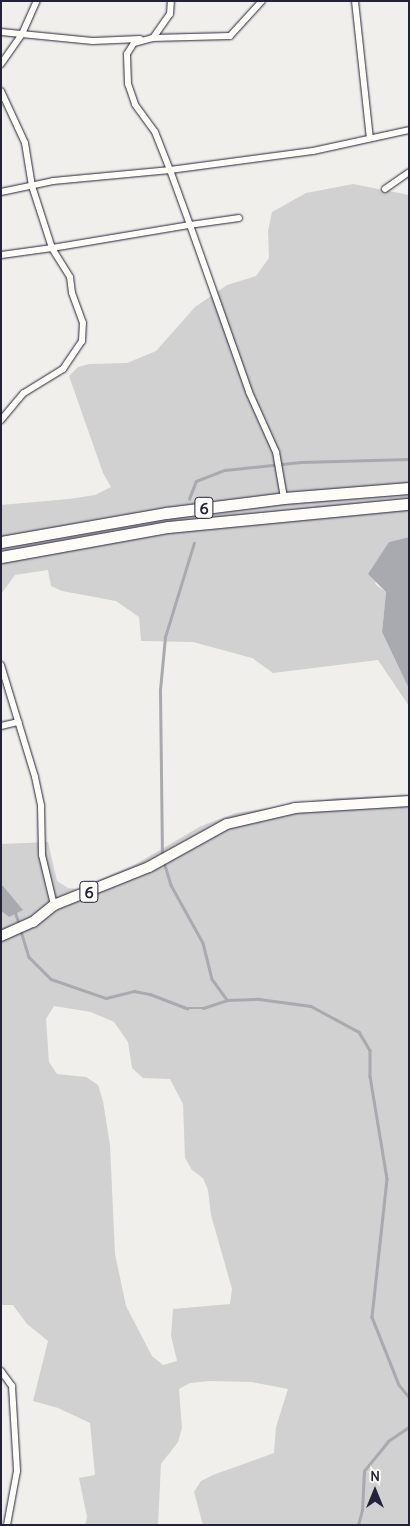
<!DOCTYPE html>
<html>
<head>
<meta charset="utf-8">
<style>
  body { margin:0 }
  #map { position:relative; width:410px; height:1526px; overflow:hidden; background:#f0efec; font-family:Delius,sans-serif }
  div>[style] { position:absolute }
  .green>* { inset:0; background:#d2d1d1 }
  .water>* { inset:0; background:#a9a9b0 }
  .stream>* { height:2.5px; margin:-1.25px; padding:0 1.25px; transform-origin:1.25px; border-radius:1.25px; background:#a9a9b0 }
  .roads { filter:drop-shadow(0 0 1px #22223b) drop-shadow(0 0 1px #22223b) }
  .street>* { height:6px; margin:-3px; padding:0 3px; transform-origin:3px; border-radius:3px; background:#fdfcf7 }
  .primary>* { height:10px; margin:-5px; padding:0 5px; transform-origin:5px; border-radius:5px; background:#fdfcf7 }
  .highway>* { height:11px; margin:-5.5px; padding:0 5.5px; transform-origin:5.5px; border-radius:5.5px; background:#fdfcf7 }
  span { translate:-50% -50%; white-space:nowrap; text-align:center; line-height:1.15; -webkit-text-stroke:4px #fdfcf7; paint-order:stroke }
  .shield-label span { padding:1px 4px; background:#fdfcf7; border:1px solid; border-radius:4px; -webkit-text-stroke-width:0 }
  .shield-label { font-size:16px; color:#22223b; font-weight:700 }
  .frame { position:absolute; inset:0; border:2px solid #22223b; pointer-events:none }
  .north { position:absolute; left:350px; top:1466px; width:50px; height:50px; -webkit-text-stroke:4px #fdfcf7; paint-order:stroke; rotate:0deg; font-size:14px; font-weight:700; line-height:20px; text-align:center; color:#22223b }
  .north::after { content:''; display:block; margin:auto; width:18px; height:22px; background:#22223b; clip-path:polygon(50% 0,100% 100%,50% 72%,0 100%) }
</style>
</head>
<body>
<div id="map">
  <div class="green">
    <div style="clip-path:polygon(353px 184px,409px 195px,409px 537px,389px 542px,375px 584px,386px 592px,382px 632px,409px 689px,409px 706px,378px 660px,273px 673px,252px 658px,193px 642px,141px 641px,139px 617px,116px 601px,62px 591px,51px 586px,48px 570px,15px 575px,1px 594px,1px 505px,69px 499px,95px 495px,111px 487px,103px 473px,69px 376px,78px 367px,89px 364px,127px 363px,156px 351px,195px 307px,227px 285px,256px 276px,269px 258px,268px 231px,272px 212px,306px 193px)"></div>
    <div style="clip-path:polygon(evenodd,409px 795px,409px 1525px,203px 1525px,194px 1492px,201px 1481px,213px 1475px,274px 1453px,276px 1427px,288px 1389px,251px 1382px,210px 1381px,190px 1383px,179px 1389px,182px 1428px,178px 1442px,161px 1464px,158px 1525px,85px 1525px,87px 1517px,79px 1478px,95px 1475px,90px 1423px,58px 1408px,33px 1401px,48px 1341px,27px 1324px,13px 1305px,1px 1305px,1px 911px,9px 917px,1px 885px,1px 844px,48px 842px,57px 881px,68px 888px,78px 889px,136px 864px,201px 826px,236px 813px,337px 798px,409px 795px,54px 1006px,91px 1012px,114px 1022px,128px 1042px,132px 1068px,143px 1078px,170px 1079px,183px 1104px,185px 1158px,192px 1170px,203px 1178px,208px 1190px,211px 1215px,232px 1289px,230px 1304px,173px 1309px,171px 1336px,177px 1361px,163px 1365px,152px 1356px,126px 1306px,115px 1254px,110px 1145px,103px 1101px,98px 1085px,86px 1077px,57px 1074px,49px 1062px,46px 1019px,54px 1006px)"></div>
  </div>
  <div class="water">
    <div style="clip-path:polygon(409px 537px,409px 689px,382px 632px,386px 592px,368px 574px,389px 542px)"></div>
    <div style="clip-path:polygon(1px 885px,3px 886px,23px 910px,9px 917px,1px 911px)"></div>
  </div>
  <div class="stream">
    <div style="left:189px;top:499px;width:19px;rotate:-69deg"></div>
    <div style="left:196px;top:481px;width:31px;rotate:-21deg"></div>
    <div style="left:225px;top:470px;width:76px;rotate:-6deg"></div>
    <div style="left:301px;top:462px;width:108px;rotate:-1.6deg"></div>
    <div style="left:162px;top:856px;width:166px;rotate:-90.7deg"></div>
    <div style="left:160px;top:690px;width:53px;rotate:-84.6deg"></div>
    <div style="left:165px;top:637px;width:98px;rotate:-72.9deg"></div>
    <div style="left:164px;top:862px;width:24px;rotate:73deg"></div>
    <div style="left:171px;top:885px;width:66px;rotate:61.1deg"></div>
    <div style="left:203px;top:943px;width:37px;rotate:76deg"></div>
    <div style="left:212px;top:979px;width:26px;rotate:54deg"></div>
    <div style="left:15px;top:912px;width:15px;rotate:70deg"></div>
    <div style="left:21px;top:931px;width:27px;rotate:73deg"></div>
    <div style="left:29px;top:957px;width:31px;rotate:45deg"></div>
    <div style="left:51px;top:979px;width:58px;rotate:19.1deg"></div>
    <div style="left:106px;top:998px;width:29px;rotate:-14deg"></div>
    <div style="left:134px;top:991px;width:16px;rotate:11deg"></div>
    <div style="left:150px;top:994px;width:40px;rotate:21deg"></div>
    <div style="left:187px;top:1008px;width:16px"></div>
    <div style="left:203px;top:1008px;width:25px;rotate:-18deg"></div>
    <div style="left:227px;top:1000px;width:32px;rotate:-2deg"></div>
    <div style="left:259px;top:999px;width:52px;rotate:7.7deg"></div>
    <div style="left:311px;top:1006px;width:55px;rotate:28.4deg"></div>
    <div style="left:359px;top:1032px;width:21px;rotate:59deg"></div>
    <div style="left:370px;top:1050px;width:26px;rotate:90deg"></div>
    <div style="left:370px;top:1076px;width:104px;rotate:80.6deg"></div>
    <div style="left:387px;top:1179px;width:139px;rotate:96.2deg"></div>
    <div style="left:372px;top:1317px;width:73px;rotate:68.3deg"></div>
    <div style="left:399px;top:1385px;width:16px;rotate:50deg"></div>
    <div style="left:358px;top:1525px;width:16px;rotate:-75deg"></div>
    <div style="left:362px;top:1510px;width:39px;rotate:-87deg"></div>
    <div style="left:364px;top:1471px;width:38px;rotate:-51deg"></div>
    <div style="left:388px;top:1441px;width:25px;rotate:-34deg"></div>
  </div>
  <div class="roads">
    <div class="street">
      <div style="left:355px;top:1px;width:138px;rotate:83.8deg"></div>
      <div style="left:1px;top:32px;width:92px;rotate:5.6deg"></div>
      <div style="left:93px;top:41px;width:47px;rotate:-2.4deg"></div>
      <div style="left:152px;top:38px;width:78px;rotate:-1.5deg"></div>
      <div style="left:230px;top:36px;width:47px;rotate:-47.6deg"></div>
      <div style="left:1px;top:64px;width:37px;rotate:-55deg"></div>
      <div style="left:22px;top:34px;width:36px;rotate:-66deg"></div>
      <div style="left:1px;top:91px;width:57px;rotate:65.2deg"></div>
      <div style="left:25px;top:143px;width:44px;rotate:80.8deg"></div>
      <div style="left:32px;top:186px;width:65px;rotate:72.1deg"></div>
      <div style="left:52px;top:248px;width:51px;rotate:172.2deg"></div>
      <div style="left:385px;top:189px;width:29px;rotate:-35deg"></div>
      <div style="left:1px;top:192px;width:53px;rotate:-11.9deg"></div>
      <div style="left:53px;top:181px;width:118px;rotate:-5.4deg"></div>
      <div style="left:170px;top:170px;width:41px;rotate:-111.5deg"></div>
      <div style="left:155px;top:132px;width:34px;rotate:-126deg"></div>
      <div style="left:135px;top:104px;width:21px;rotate:-109deg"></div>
      <div style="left:128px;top:84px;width:30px;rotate:-92deg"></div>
      <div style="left:127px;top:54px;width:13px;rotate:-58deg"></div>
      <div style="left:134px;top:43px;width:20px;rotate:-15deg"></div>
      <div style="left:153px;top:38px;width:29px;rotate:-55deg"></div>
      <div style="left:170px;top:14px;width:13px;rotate:-86deg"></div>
      <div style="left:239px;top:218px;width:49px;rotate:171.9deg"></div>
      <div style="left:190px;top:225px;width:177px;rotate:70.5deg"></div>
      <div style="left:249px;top:392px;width:66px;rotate:65.8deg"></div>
      <div style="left:276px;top:452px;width:47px;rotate:80.1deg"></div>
      <div style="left:1px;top:420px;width:35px;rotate:-50deg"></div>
      <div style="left:24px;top:393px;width:46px;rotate:-31.6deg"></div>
      <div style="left:63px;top:369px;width:34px;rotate:-56deg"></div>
      <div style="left:82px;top:341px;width:18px;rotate:-87deg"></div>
      <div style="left:83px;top:323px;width:32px;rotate:-110deg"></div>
      <div style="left:72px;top:293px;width:16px;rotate:-97deg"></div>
      <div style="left:70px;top:277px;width:34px;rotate:-122deg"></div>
      <div style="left:52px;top:248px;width:140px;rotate:-9.5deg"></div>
      <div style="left:190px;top:225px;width:59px;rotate:-110deg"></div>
      <div style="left:170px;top:170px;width:144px;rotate:-7.6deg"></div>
      <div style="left:313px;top:151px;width:98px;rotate:-12.3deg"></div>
      <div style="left:1px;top:665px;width:117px;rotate:73.1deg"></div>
      <div style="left:35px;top:777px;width:30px;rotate:78deg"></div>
      <div style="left:41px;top:806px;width:49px;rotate:88.8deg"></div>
      <div style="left:42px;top:855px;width:51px;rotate:76.5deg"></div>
      <div style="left:1px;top:726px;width:18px;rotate:-13deg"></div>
      <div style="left:1px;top:1371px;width:19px;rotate:54deg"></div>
      <div style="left:12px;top:1386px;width:85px;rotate:86.6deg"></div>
      <div style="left:17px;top:1471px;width:55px;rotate:100.5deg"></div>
    </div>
    <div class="primary">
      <div style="left:1px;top:936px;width:35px;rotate:-24deg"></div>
      <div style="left:33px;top:922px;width:27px;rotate:-39deg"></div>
      <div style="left:54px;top:905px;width:102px;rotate:-21.8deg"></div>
      <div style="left:149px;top:867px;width:89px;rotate:-28.9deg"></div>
      <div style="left:227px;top:824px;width:70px;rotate:-13.2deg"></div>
      <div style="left:295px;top:808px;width:114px;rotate:-3.5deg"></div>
    </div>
    <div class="highway">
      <div style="left:1px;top:542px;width:168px;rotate:-10deg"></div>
      <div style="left:166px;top:513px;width:119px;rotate:-7.2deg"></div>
      <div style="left:284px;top:498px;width:125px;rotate:-4.6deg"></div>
      <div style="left:1px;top:557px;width:170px;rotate:-10.2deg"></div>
      <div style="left:168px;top:527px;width:242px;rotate:-5.5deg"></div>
    </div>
  </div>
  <div class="shield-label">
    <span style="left:204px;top:508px">6</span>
    <span style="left:89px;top:892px">6</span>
  </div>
  <div class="frame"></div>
  <div class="north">N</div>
</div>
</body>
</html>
